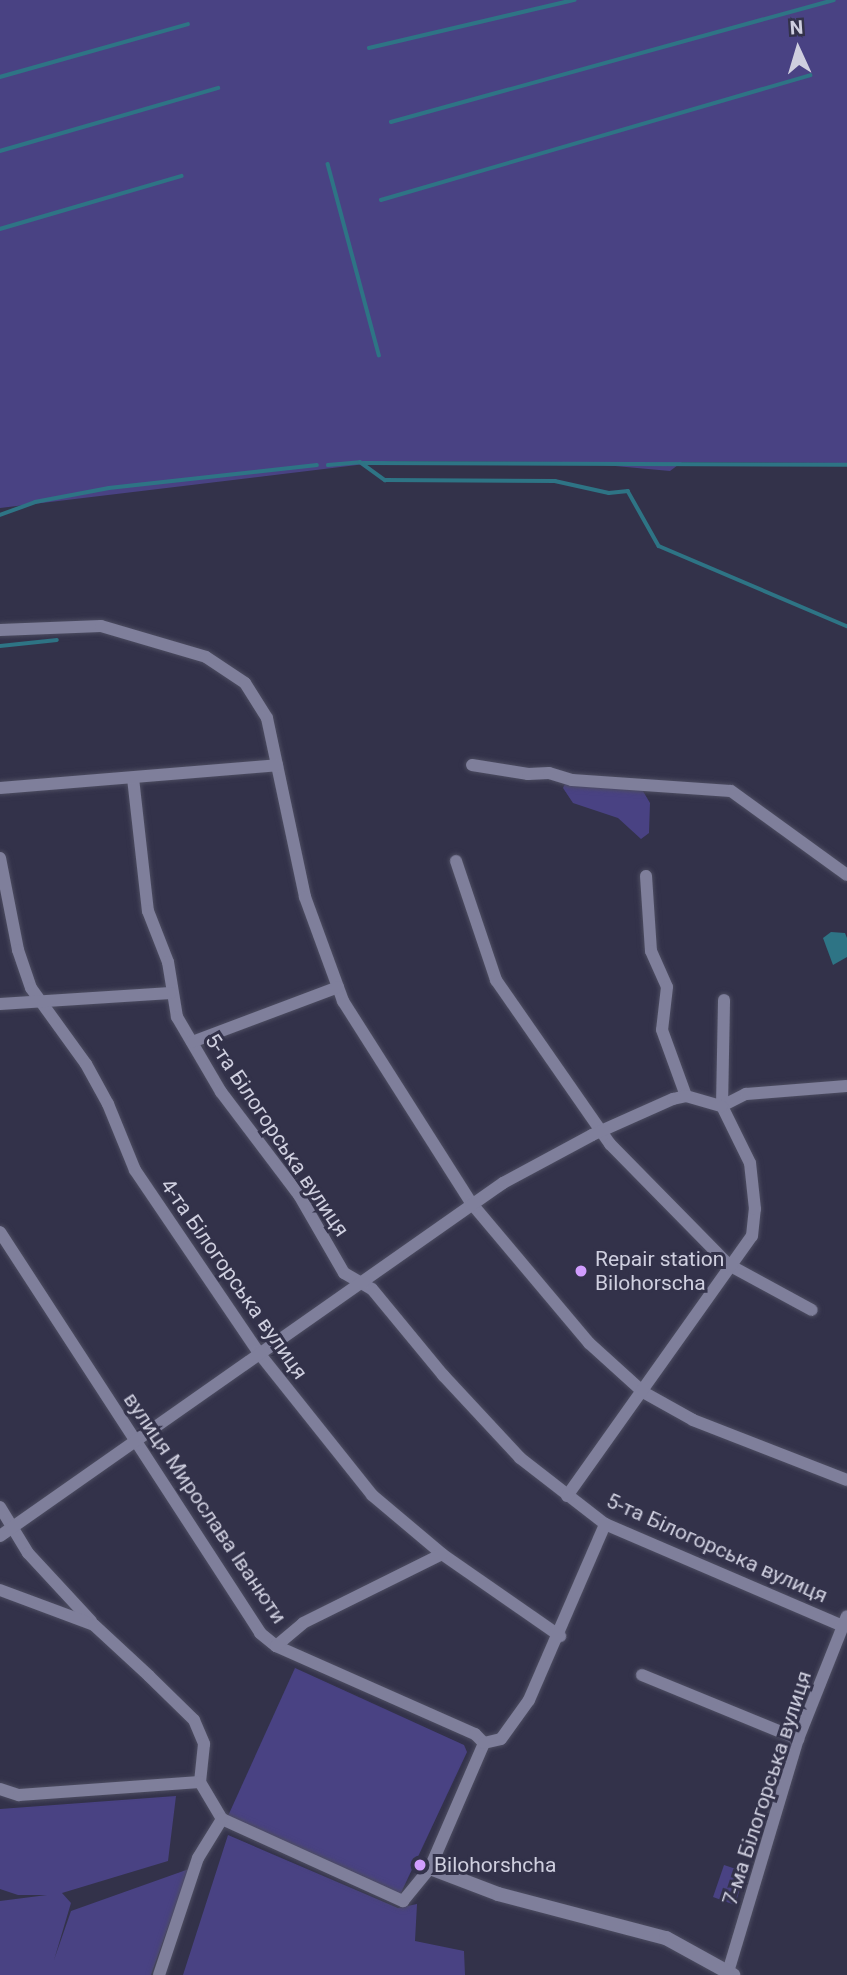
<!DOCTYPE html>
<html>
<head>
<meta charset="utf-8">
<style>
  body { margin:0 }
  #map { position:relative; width:847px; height:1975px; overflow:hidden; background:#33324a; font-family:Roboto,sans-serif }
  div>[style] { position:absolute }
  .green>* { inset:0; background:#494283 }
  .water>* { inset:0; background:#2e7485 }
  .stream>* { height:3.5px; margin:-1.75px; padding:0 1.75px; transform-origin:1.75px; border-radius:1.75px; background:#2e7485 }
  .roads { filter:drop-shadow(0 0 2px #4d4d61) drop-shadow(0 0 2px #4d4d61) }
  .minor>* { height:12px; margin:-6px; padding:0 6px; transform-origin:6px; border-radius:6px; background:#7f7f9b }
  .tertiary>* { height:14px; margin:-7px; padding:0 7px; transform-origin:7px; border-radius:7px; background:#7f7f9b }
  .dots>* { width:19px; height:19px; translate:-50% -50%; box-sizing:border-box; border:4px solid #33324a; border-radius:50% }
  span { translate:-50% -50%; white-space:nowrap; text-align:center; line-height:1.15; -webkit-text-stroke:6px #33324a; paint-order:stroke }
  .street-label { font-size:21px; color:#cfcfdf }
  .poi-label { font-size:21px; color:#cfcfdf }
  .left { translate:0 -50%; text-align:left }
  .north { position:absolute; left:763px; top:14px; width:70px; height:70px; -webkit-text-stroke:5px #33324a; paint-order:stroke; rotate:356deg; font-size:19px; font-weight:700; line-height:28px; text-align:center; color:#cfcfdf }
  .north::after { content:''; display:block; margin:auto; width:24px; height:32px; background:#cfcfdf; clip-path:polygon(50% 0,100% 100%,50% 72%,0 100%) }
</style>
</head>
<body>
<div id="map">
  <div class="green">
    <div style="clip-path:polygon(0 0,847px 0,847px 463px,682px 462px,670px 471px,571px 462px,390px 461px,0 508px)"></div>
    <div style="clip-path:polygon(567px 779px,640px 786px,650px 803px,649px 833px,641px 839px,618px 818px,573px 803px,563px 788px)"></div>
    <div style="clip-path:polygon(295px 1668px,464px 1745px,467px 1752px,400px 1895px,228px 1816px)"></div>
    <div style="clip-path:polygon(176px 1796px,168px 1861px,62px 1893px,71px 1903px,54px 1960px,71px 1911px,189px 1869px,151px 1975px,0 1975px,0 1901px,47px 1895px,18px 1895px,0 1889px,0 1809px)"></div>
    <div style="clip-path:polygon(228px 1835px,398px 1908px,417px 1904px,415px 1941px,464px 1951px,465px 1975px,183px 1975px)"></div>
    <div style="clip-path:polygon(724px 1865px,745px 1872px,735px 1905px,713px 1897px)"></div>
  </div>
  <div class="water">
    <div style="clip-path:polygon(831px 932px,845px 933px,847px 938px,847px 957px,833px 965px,823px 938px)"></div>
  </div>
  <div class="stream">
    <div style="left:369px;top:48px;width:211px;rotate:-13.2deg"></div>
    <div style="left:0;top:77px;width:195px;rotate:-15.7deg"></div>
    <div style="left:391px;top:122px;width:459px;rotate:-15.4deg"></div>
    <div style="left:0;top:151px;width:227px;rotate:-16.1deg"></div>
    <div style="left:328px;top:164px;width:198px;rotate:75deg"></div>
    <div style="left:381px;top:200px;width:447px;rotate:-16.2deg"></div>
    <div style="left:0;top:229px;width:189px;rotate:-16.3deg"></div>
    <div style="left:363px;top:463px;width:484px;rotate:0.2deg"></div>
    <div style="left:328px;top:465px;width:32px;rotate:-5deg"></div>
    <div style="left:360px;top:462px;width:31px;rotate:36deg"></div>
    <div style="left:385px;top:480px;width:170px;rotate:0.3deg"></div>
    <div style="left:555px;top:481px;width:55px;rotate:12.5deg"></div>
    <div style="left:609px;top:493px;width:19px;rotate:-6deg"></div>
    <div style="left:628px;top:491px;width:63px;rotate:60.6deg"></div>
    <div style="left:659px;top:546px;width:204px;rotate:23.1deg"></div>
    <div style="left:0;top:515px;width:37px;rotate:-20deg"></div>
    <div style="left:35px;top:502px;width:75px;rotate:-10.7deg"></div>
    <div style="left:109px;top:488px;width:209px;rotate:-6.3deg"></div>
    <div style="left:0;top:646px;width:57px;rotate:-6deg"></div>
  </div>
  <div class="roads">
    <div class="minor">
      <div style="left:0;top:630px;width:101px;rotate:-2.3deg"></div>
      <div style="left:101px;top:626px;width:109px;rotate:16.4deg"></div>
      <div style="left:206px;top:657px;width:47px;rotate:33.7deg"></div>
      <div style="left:245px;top:683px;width:41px;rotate:57.8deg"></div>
      <div style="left:267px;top:718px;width:183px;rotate:78deg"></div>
      <div style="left:305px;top:897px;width:111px;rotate:69.9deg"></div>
      <div style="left:343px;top:1001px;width:241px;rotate:57.6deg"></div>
      <div style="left:472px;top:1204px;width:182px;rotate:49.9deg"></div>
      <div style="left:589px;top:1343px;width:73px;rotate:42.2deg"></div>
      <div style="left:643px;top:1392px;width:57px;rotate:29.2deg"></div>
      <div style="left:693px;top:1420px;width:165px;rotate:21.3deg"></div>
      <div style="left:472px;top:765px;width:57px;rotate:9.1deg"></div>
      <div style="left:528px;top:774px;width:21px;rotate:-3deg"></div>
      <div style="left:549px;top:773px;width:24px;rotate:17deg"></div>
      <div style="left:572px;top:780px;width:159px;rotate:4deg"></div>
      <div style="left:731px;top:791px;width:143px;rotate:35.9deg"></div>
      <div style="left:133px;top:778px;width:134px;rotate:83.6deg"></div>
      <div style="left:148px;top:911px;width:55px;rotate:68.6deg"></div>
      <div style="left:168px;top:962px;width:56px;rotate:80.7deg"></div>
      <div style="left:177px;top:1017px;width:87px;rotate:59.6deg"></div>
      <div style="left:221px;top:1092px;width:129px;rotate:52.9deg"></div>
      <div style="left:299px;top:1195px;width:90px;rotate:60deg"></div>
      <div style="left:344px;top:1273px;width:32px;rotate:30deg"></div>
      <div style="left:372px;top:1289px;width:112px;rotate:50.5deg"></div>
      <div style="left:443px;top:1375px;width:113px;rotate:47.1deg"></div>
      <div style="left:520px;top:1458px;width:108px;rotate:37.8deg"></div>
      <div style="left:605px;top:1524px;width:259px;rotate:23.2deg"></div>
      <div style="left:0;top:788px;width:278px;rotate:-4.7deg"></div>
      <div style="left:0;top:858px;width:94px;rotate:78.9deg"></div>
      <div style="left:18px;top:950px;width:40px;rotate:71.1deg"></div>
      <div style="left:31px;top:988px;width:94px;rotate:54.1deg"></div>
      <div style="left:86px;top:1064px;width:46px;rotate:61.2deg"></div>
      <div style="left:108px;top:1104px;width:71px;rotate:67.8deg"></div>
      <div style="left:135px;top:1170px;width:220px;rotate:55.9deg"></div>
      <div style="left:258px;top:1352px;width:183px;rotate:51.4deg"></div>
      <div style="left:372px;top:1495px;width:92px;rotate:40.1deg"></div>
      <div style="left:442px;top:1554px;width:144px;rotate:34.8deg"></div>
      <div style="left:456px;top:861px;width:126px;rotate:71.4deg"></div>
      <div style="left:496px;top:980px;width:200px;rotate:55.2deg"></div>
      <div style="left:610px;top:1144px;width:170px;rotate:45.5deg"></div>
      <div style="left:729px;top:1265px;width:94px;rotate:28.5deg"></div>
      <div style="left:646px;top:876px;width:75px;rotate:86.2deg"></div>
      <div style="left:651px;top:951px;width:39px;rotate:66deg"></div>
      <div style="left:667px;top:987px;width:43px;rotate:96.6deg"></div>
      <div style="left:662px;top:1030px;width:70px;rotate:70deg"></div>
      <div style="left:0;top:1004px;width:171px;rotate:-3.7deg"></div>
      <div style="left:192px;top:1042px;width:156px;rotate:-20.6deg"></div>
      <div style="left:722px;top:1106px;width:27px;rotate:-27deg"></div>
      <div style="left:746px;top:1094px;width:101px;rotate:-4.5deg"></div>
      <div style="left:0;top:1232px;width:478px;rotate:57deg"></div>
      <div style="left:260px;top:1633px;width:21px;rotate:39deg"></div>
      <div style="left:276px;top:1646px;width:218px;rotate:23.9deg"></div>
      <div style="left:475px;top:1734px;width:13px;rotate:45deg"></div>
      <div style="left:567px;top:1496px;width:319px;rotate:-54.6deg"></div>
      <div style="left:752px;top:1236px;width:27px;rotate:-84deg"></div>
      <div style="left:755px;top:1209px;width:46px;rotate:-96.2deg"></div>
      <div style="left:750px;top:1163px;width:64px;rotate:-116.2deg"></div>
      <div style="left:722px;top:1106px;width:106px;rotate:-88.9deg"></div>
      <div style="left:0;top:1507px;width:54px;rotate:58.7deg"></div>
      <div style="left:28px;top:1553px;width:93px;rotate:47.2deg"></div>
      <div style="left:0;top:1536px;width:615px;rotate:-35.06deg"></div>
      <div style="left:503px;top:1183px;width:101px;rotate:-28.3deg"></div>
      <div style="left:592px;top:1135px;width:89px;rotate:-24deg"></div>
      <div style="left:673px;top:1099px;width:13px;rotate:-13deg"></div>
      <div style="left:686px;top:1096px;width:37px;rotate:16deg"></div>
      <div style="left:0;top:1590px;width:100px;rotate:20.4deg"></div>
      <div style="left:94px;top:1625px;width:75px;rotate:42.8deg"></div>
      <div style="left:149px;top:1676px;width:63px;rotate:44.4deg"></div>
      <div style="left:194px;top:1720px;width:26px;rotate:67deg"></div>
      <div style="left:204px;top:1744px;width:38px;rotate:96deg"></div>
      <div style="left:276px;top:1646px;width:35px;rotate:-40deg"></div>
      <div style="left:303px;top:1623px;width:155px;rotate:-26.4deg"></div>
      <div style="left:642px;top:1675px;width:169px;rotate:22.3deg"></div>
      <div style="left:0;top:1789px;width:20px;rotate:18deg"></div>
      <div style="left:19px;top:1795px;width:181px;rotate:-4.1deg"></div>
      <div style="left:200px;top:1782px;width:43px;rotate:59.3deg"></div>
      <div style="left:222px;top:1819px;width:199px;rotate:24.4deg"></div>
      <div style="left:403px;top:1901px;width:43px;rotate:-50.7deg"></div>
      <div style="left:430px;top:1868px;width:136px;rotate:-66.6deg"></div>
      <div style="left:484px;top:1743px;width:17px;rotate:-13deg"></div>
      <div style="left:501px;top:1739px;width:48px;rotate:-54.3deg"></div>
      <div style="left:529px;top:1700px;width:192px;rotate:-66.6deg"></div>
      <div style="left:728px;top:1972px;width:243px;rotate:-73.3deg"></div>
      <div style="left:798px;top:1739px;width:132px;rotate:-68.3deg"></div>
      <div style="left:159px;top:1975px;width:123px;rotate:-71.6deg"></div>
      <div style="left:198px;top:1858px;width:46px;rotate:-58.4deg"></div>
    </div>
    <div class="tertiary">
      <div style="left:430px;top:1868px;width:73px;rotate:20.9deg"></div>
      <div style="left:498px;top:1894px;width:174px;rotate:14.7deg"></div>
      <div style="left:666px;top:1938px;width:77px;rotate:28.9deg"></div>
    </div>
  </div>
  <div class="dots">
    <div style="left:581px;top:1271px;background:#d19dfe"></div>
    <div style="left:420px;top:1865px;background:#d19dfe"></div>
  </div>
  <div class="street-label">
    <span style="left:277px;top:1135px;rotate:56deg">5-та Білогорська вулиця</span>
    <span style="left:234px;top:1279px;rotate:55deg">4-та Білогорська вулиця</span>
    <span style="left:205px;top:1508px;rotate:56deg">вулиця Мирослава Іванюти</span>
    <span style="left:717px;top:1548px;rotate:24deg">5-та Білогорська вулиця</span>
    <span style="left:767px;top:1788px;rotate:-72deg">7-ма Білогорська вулиця</span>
  </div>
  <div class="poi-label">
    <span class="left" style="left:595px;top:1271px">Repair station<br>Bilohorscha</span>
    <span class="left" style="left:434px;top:1865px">Bilohorshcha</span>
  </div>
  <div class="north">N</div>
</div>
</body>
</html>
